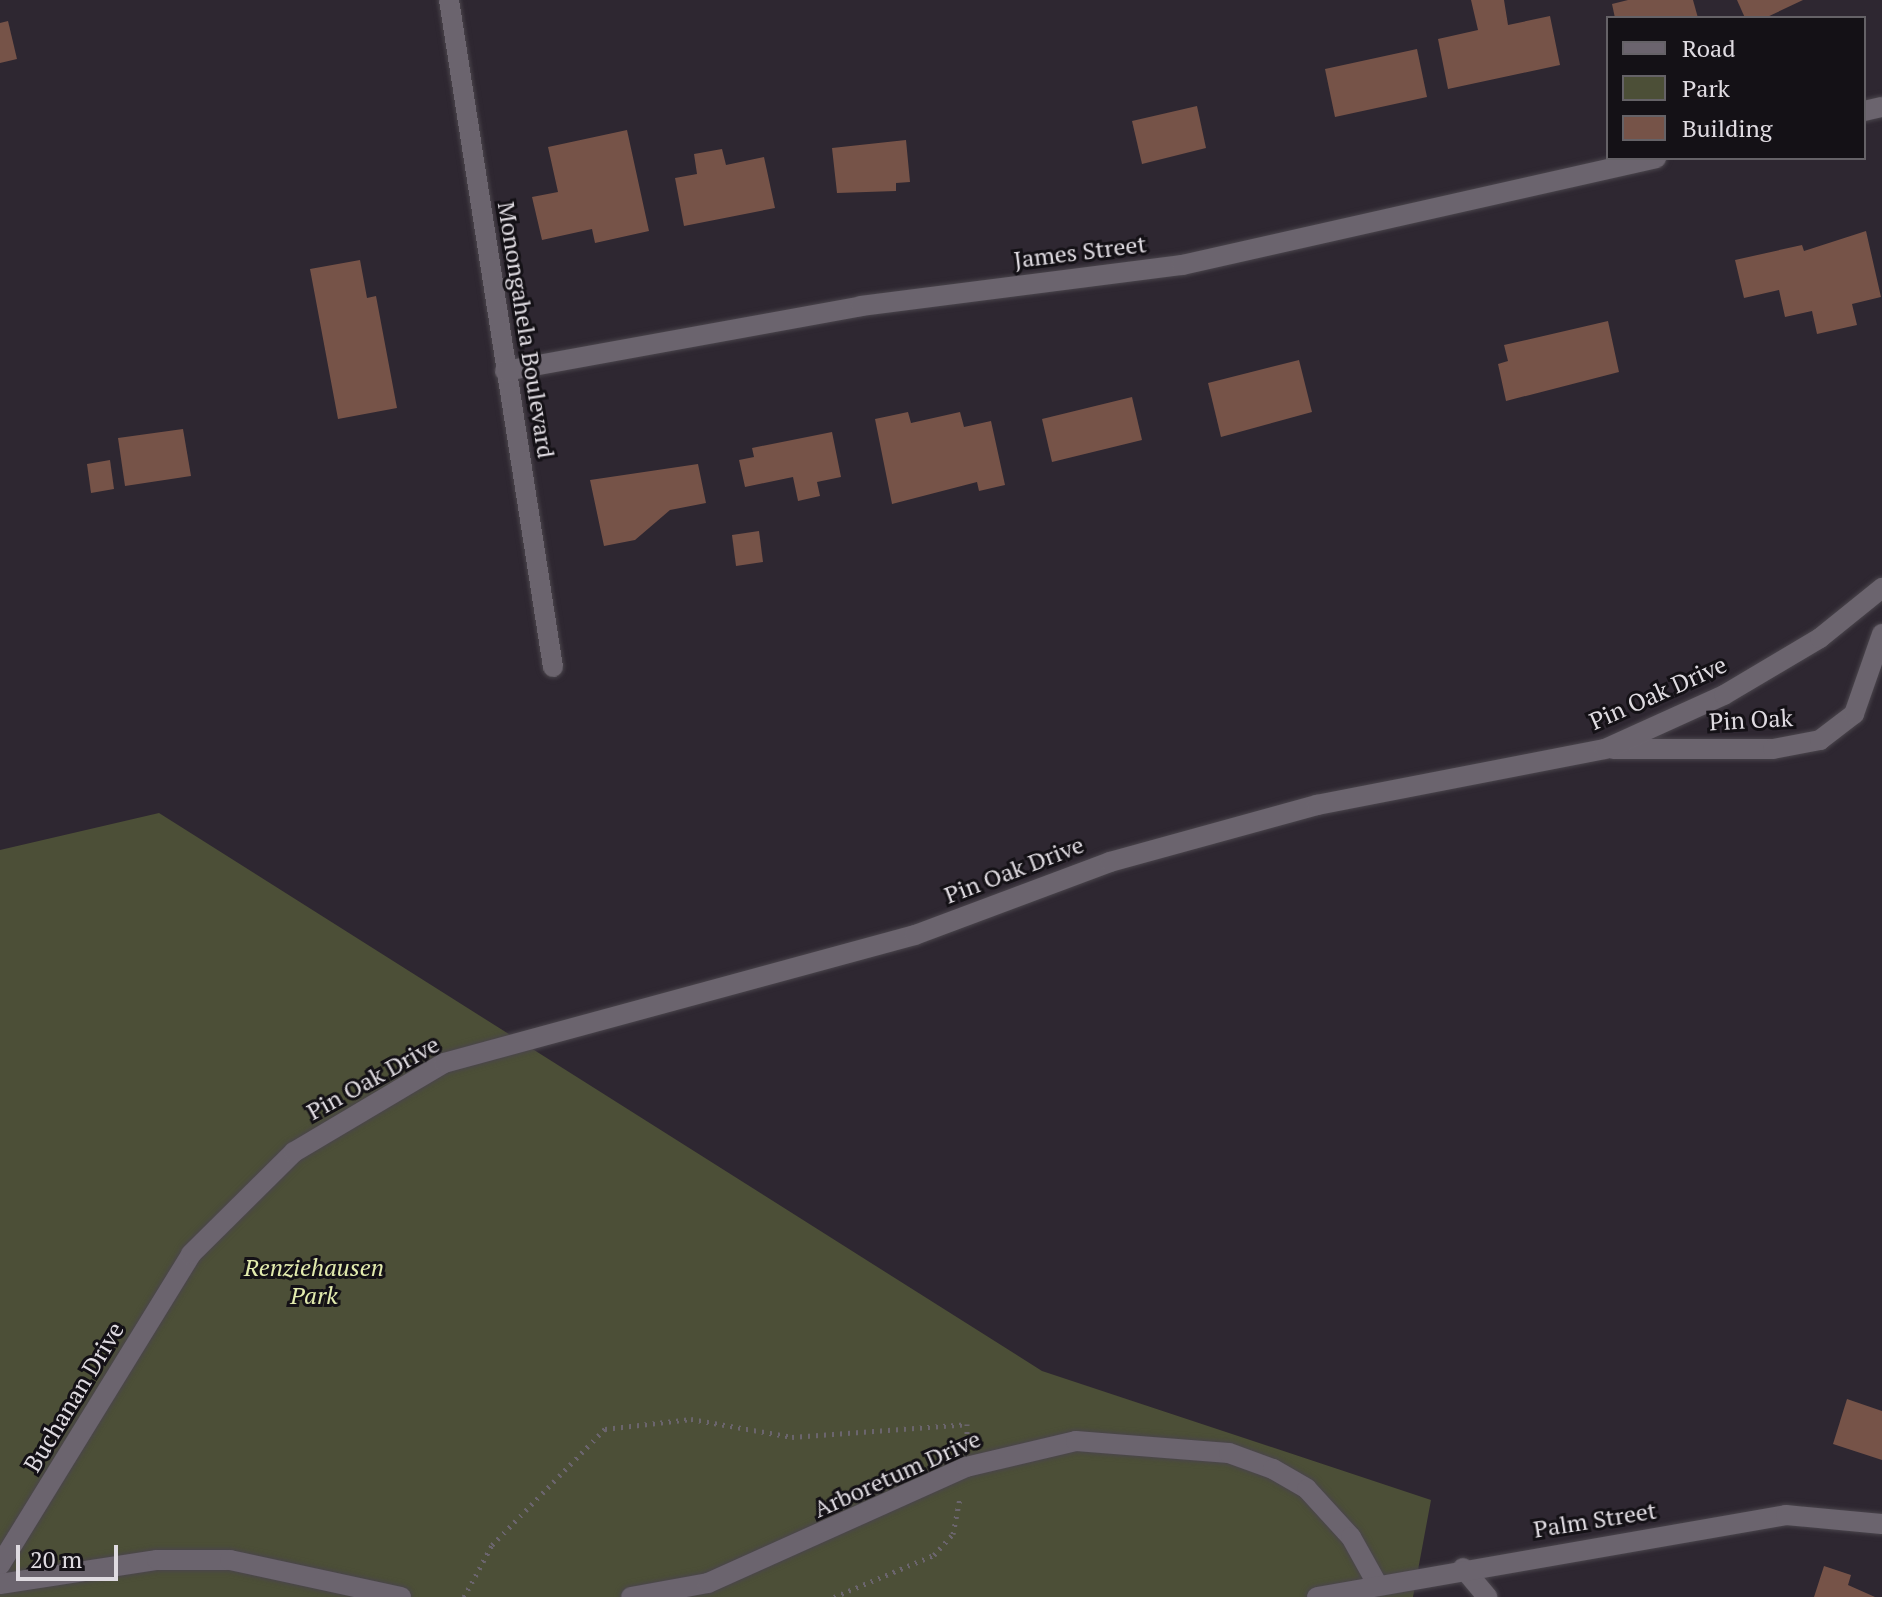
<!DOCTYPE html>
<html>
<head>
<meta charset="utf-8">
<style>
  body { margin:0 }
  #map { position:relative; width:1882px; height:1597px; overflow:hidden; background:#2e2731; font-family:"PT Serif",serif }
  div>[style] { position:absolute }
  .green>* { inset:0; background:#4c4f37 }
  .building>* { inset:0; background:#765348 }
  .path>* { height:5px; margin-top:-2.5px; transform-origin:0; background:repeating-linear-gradient(90deg,#6b656d 0 2px,transparent 0 8px) }
  .roads { filter:drop-shadow(0 0 2px #4a454c) drop-shadow(0 0 2px #4a454c) }
  .minor>* { height:20px; margin:-10px; padding:0 10px; transform-origin:10px; border-radius:10px; background:#6b646e }
  span { translate:-50% -50%; white-space:nowrap; text-align:center; line-height:1.15; -webkit-text-stroke:6px #141116; paint-order:stroke }
  .street-label { font-size:24px; color:#dfdbe1 }
  .park-label { font-size:24px; color:#e2ebae; font-style:italic }
  .legend { position:absolute; left:1606px; top:16px; width:260px; height:144px; box-sizing:border-box; background:#141116; border:2px solid #656267; margin:0; padding:10px 14px; list-style:none; font-size:24px; color:#dfdbe1 }
  .legend li { display:flex; align-items:center; gap:16px; height:40px }
  .legend b { width:40px; border:2px solid #656267 }
  .scale { position:absolute; left:16px; top:1545px; width:102px; height:36px; box-sizing:border-box; border:4px solid #dfdbe1; border-top:0; padding-left:10px; font-size:24px; line-height:28px; white-space:nowrap; color:#dfdbe1; -webkit-text-stroke:6px #141116; paint-order:stroke }
</style>
</head>
<body>
<div id="map">
  <div class="green">
    <div style="clip-path:polygon(159px 813px,1042px 1371px,1431px 1500px,1413px 1597px,0 1597px,0 850px)"></div>
  </div>
  <div class="building">
    <div style="clip-path:polygon(1471px 0,1504px 0,1508px 25px,1550px 16px,1560px 65px,1448px 89px,1438px 39px,1478px 30px)"></div>
    <div style="clip-path:polygon(1628px 0,1693px 0,1698px 18px,1615px 18px,1612px 4px)"></div>
    <div style="clip-path:polygon(1737px 0,1803px 0,1765px 18px,1745px 18px)"></div>
    <div style="clip-path:polygon(8px 21px,17px 59px,0 63px,0 23px)"></div>
    <div style="clip-path:polygon(1417px 49px,1427px 97px,1335px 117px,1325px 69px)"></div>
    <div style="clip-path:polygon(1197px 106px,1206px 148px,1142px 164px,1132px 121px)"></div>
    <div style="clip-path:polygon(627px 130px,649px 231px,595px 243px,592px 229px,542px 240px,532px 197px,558px 192px,548px 147px)"></div>
    <div style="clip-path:polygon(906px 140px,910px 182px,896px 183px,896px 191px,837px 193px,832px 148px)"></div>
    <div style="clip-path:polygon(722px 149px,726px 165px,764px 157px,775px 208px,684px 226px,675px 178px,697px 174px,694px 154px)"></div>
    <div style="clip-path:polygon(1866px 231px,1881px 297px,1852px 304px,1857px 325px,1817px 334px,1812px 311px,1785px 317px,1779px 290px,1744px 298px,1735px 260px,1802px 245px,1804px 251px)"></div>
    <div style="clip-path:polygon(360px 260px,367px 298px,376px 296px,397px 408px,338px 419px,310px 269px)"></div>
    <div style="clip-path:polygon(1608px 321px,1619px 372px,1506px 401px,1498px 364px,1508px 361px,1504px 345px)"></div>
    <div style="clip-path:polygon(1299px 360px,1312px 412px,1221px 437px,1208px 383px)"></div>
    <div style="clip-path:polygon(1132px 397px,1142px 440px,1052px 462px,1042px 419px)"></div>
    <div style="clip-path:polygon(908px 412px,911px 423px,960px 412px,964px 427px,991px 421px,1005px 485px,979px 491px,977px 482px,892px 504px,875px 419px)"></div>
    <div style="clip-path:polygon(183px 429px,191px 476px,125px 486px,118px 438px)"></div>
    <div style="clip-path:polygon(832px 432px,841px 477px,817px 482px,820px 496px,798px 501px,793px 477px,745px 487px,739px 460px,754px 457px,752px 448px)"></div>
    <div style="clip-path:polygon(110px 460px,114px 489px,91px 493px,87px 464px)"></div>
    <div style="clip-path:polygon(698px 464px,706px 503px,670px 510px,635px 540px,604px 546px,590px 480px)"></div>
    <div style="clip-path:polygon(759px 531px,763px 562px,736px 566px,732px 535px)"></div>
    <div style="clip-path:polygon(1847px 1399px,1882px 1411px,1882px 1460px,1833px 1444px)"></div>
    <div style="clip-path:polygon(1824px 1566px,1851px 1575px,1848px 1585px,1875px 1597px,1814px 1597px)"></div>
  </div>
  <div class="path">
    <div style="left:464px;top:1597px;width:59px;rotate:-61.7deg"></div>
    <div style="left:492px;top:1545px;width:162px;rotate:-45.8deg"></div>
    <div style="left:605px;top:1429px;width:87px;rotate:-6.6deg"></div>
    <div style="left:691px;top:1419px;width:103px;rotate:10.1deg"></div>
    <div style="left:792px;top:1437px;width:175px;rotate:-4.2deg"></div>
    <div style="left:967px;top:1424px;width:15px;rotate:90deg"></div>
    <div style="left:834px;top:1597px;width:108px;rotate:-22.8deg"></div>
    <div style="left:934px;top:1555px;width:28px;rotate:-48deg"></div>
    <div style="left:953px;top:1534px;width:38px;rotate:-79deg"></div>
  </div>
  <div class="roads">
    <div class="minor">
      <div style="left:449px;top:0;width:675px;rotate:81.14deg"></div>
      <div style="left:1864px;top:111px;width:18px;rotate:-13deg"></div>
      <div style="left:505px;top:371px;width:362px;rotate:-10.3deg"></div>
      <div style="left:861px;top:306px;width:324px;rotate:-7.3deg"></div>
      <div style="left:1182px;top:265px;width:486px;rotate:-12.7deg"></div>
      <div style="left:1613px;top:749px;width:160px"></div>
      <div style="left:1773px;top:749px;width:48px;rotate:-10.8deg"></div>
      <div style="left:1820px;top:740px;width:43px;rotate:-37.4deg"></div>
      <div style="left:1854px;top:714px;width:85px;rotate:-70.7deg"></div>
      <div style="left:0;top:1565px;width:365px;rotate:-58.4deg"></div>
      <div style="left:191px;top:1254px;width:145px;rotate:-44.7deg"></div>
      <div style="left:294px;top:1152px;width:174px;rotate:-30.7deg"></div>
      <div style="left:444px;top:1063px;width:488px;rotate:-15.2deg"></div>
      <div style="left:915px;top:935px;width:208px;rotate:-20.5deg"></div>
      <div style="left:1110px;top:862px;width:215px;rotate:-15.4deg"></div>
      <div style="left:1317px;top:805px;width:293px;rotate:-11deg"></div>
      <div style="left:1605px;top:749px;width:131px;rotate:-24.4deg"></div>
      <div style="left:1724px;top:695px;width:112px;rotate:-30.7deg"></div>
      <div style="left:1820px;top:638px;width:80px;rotate:-38.9deg"></div>
      <div style="left:1463px;top:1568px;width:38px;rotate:50deg"></div>
      <div style="left:0;top:1584px;width:159px;rotate:-8.7deg"></div>
      <div style="left:157px;top:1560px;width:73px"></div>
      <div style="left:230px;top:1560px;width:175px;rotate:12.2deg"></div>
      <div style="left:631px;top:1597px;width:78px;rotate:-10.3deg"></div>
      <div style="left:708px;top:1583px;width:283px;rotate:-24.2deg"></div>
      <div style="left:966px;top:1467px;width:113px;rotate:-13.3deg"></div>
      <div style="left:1076px;top:1441px;width:153px;rotate:4.5deg"></div>
      <div style="left:1229px;top:1453px;width:47px;rotate:20deg"></div>
      <div style="left:1273px;top:1469px;width:39px;rotate:30deg"></div>
      <div style="left:1307px;top:1489px;width:65px;rotate:47.5deg"></div>
      <div style="left:1351px;top:1537px;width:51px;rotate:60.9deg"></div>
      <div style="left:1317px;top:1597px;width:476px;rotate:-9.9deg"></div>
      <div style="left:1786px;top:1515px;width:96px;rotate:5.4deg"></div>
    </div>
  </div>
  <div class="street-label">
    <span style="left:1080px;top:252px;rotate:-7deg">James Street</span>
    <span style="left:526px;top:330px;rotate:81deg">Monongahela Boulevard</span>
    <span style="left:1658px;top:693px;rotate:-24deg">Pin Oak Drive</span>
    <span style="left:1751px;top:720px;rotate:-3deg">Pin Oak</span>
    <span style="left:1014px;top:870px;rotate:-21deg">Pin Oak Drive</span>
    <span style="left:373px;top:1078px;rotate:-29deg">Pin Oak Drive</span>
    <span style="left:74px;top:1397px;rotate:-59deg">Buchanan Drive</span>
    <span style="left:897px;top:1474px;rotate:-24deg">Arboretum Drive</span>
    <span style="left:1595px;top:1520px;rotate:-9deg">Palm Street</span>
  </div>
  <div class="park-label">
    <span style="left:314px;top:1282px">Renziehausen<br>Park</span>
  </div>
  <ul class="legend">
  <li><b style="height:10px;background:#6b646e"></b>Road</li>
  <li><b style="height:22px;background:#4c4f37"></b>Park</li>
  <li><b style="height:22px;background:#765348"></b>Building</li>
  </ul>
  <div class="scale">20 m</div>
</div>
</body>
</html>
